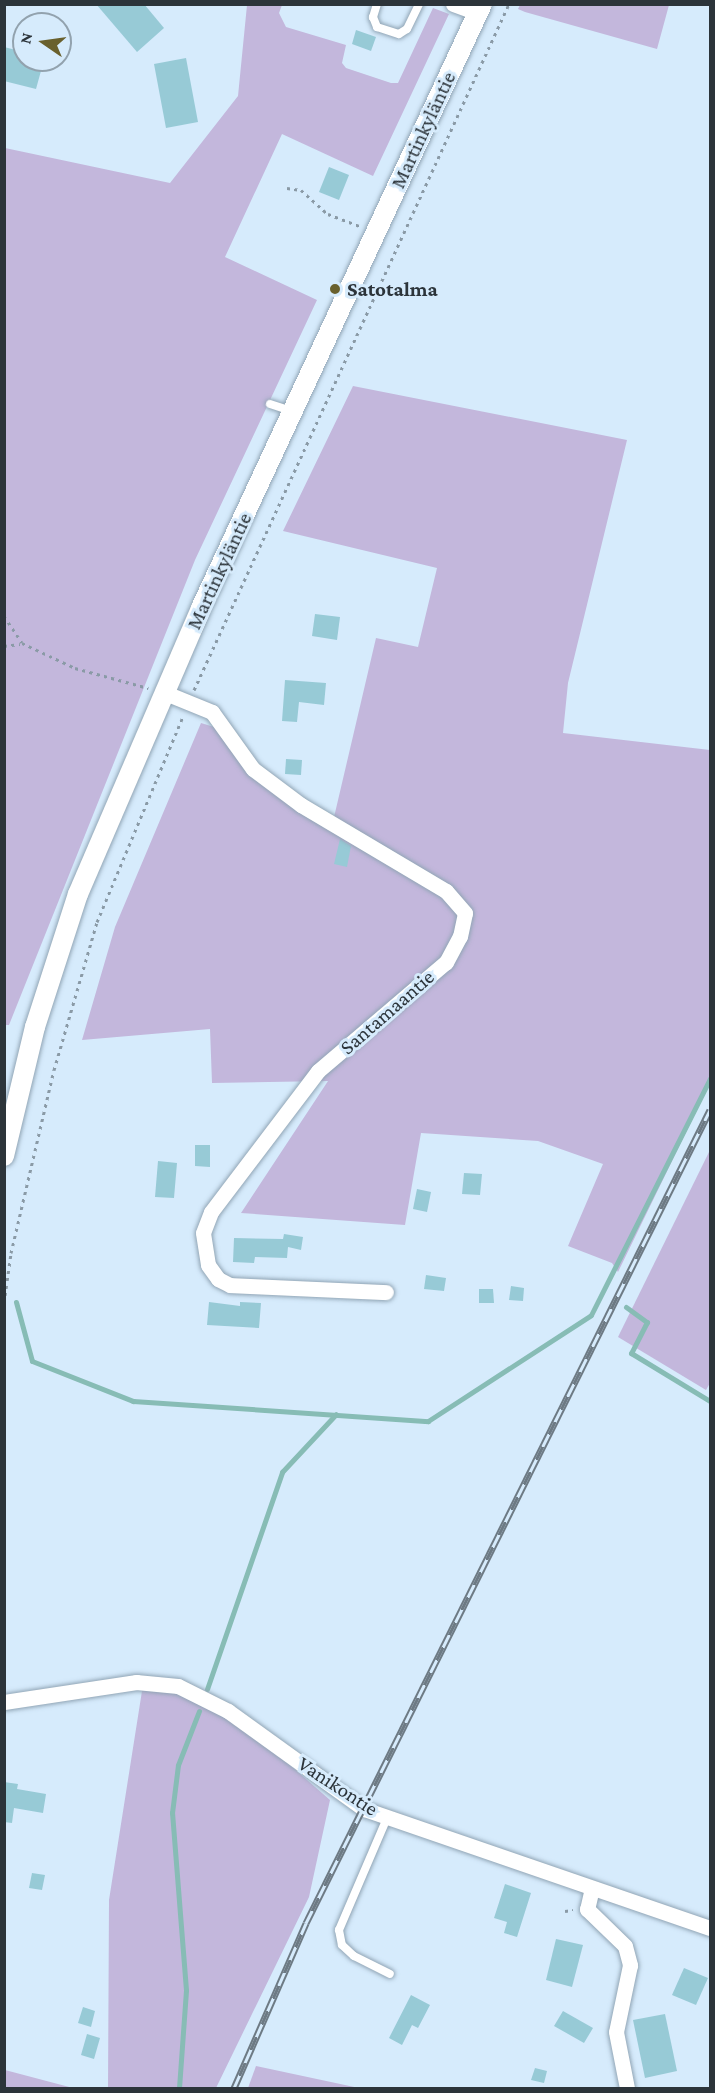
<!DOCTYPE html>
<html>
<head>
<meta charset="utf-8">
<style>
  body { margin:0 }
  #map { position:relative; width:715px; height:2093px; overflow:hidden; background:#d6ebfc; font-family:"Crimson Pro",serif }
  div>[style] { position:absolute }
  .green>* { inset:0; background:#c3b7dc }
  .stream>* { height:5px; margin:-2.5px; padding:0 2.5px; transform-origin:2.5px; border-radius:2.5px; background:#87bcb5 }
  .building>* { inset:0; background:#97cad6 }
  .path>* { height:3px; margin-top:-1.5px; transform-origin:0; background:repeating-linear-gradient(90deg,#8a9aa6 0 3px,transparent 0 7.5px) }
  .roads { filter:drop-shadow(0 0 2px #91a5b5) drop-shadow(0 0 2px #91a5b5) }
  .service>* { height:8px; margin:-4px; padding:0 4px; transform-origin:4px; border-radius:4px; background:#fff }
  .minor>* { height:15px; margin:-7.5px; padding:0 7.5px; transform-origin:7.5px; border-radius:7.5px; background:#fff }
  .tertiary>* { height:20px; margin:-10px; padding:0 10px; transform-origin:10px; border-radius:10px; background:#fff }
  .rail>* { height:7px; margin-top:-3.5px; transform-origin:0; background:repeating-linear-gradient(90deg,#d6ebfc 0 14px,#6d7a84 0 28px); box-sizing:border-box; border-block:2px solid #6d7a84 }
  .dots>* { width:16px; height:16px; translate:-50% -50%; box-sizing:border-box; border:3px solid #d6ebfc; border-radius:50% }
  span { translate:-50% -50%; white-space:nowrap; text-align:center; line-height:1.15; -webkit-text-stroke:6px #d6ebfc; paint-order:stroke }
  .street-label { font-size:21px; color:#2c343a }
  .poi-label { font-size:21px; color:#2c343a; font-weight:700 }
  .left { translate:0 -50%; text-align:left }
  .frame { position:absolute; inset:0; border:6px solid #2c343a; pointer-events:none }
  .north { position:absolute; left:12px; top:12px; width:60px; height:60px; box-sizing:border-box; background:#d6ebfc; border:2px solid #92a2ae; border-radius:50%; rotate:283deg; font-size:16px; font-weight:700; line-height:24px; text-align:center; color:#2c343a }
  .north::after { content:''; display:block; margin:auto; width:21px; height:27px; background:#69602d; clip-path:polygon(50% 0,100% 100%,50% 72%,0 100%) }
</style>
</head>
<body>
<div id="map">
  <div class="green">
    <div style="clip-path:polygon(247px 5px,282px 5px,279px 13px,286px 27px,346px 45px,342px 63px,346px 68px,391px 83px,398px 83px,433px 8px,449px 14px,373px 176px,282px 134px,225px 257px,317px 300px,195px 560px,9px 1025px,5px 1025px,5px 148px,170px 183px,238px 96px)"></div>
    <div style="clip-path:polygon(520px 5px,669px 4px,669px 5px,657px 49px,525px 12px,518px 9px)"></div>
    <div style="clip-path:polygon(353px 386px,627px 440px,568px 683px,563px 733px,710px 750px,710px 1083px,618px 1272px,612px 1263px,568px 1246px,603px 1164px,538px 1141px,421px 1133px,405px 1225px,241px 1213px,328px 1081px,212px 1083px,210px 1029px,82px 1040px,115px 927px,201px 723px,214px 727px,249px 776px,331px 830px,376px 638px,418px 647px,437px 568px,283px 531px)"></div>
    <div style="clip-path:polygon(710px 1150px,710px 1383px,706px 1390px,618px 1337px)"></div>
    <div style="clip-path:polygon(136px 1682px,178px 1686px,228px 1711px,330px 1800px,309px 1897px,216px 2088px,108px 2088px,109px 1900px,142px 1691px)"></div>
    <div style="clip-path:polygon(256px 2066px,359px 2088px,248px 2088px)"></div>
    <div style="clip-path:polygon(5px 2070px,73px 2088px,5px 2088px)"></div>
  </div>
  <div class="stream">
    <div style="left:16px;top:1302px;width:61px;rotate:74.8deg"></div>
    <div style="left:32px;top:1361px;width:109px;rotate:21.6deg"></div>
    <div style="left:133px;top:1401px;width:296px;rotate:3.9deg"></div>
    <div style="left:428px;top:1421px;width:194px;rotate:-33deg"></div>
    <div style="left:591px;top:1315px;width:265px;rotate:-63.3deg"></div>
    <div style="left:626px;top:1307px;width:26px;rotate:36deg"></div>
    <div style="left:647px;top:1322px;width:35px;rotate:117deg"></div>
    <div style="left:631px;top:1353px;width:92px;rotate:31.3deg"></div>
    <div style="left:207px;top:1689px;width:230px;rotate:-70.9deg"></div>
    <div style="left:282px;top:1472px;width:79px;rotate:-47deg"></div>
    <div style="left:179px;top:2088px;width:98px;rotate:-85.9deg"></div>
    <div style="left:186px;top:1990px;width:178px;rotate:-94.5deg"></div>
    <div style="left:172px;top:1813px;width:48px;rotate:-82.9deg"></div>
    <div style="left:178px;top:1765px;width:58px;rotate:-68.7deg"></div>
  </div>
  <div class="building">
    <div style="clip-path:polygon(96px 4px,144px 4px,164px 28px,137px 52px)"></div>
    <div style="clip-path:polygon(356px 30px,376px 37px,371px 51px,352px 44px)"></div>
    <div style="clip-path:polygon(4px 47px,24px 52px,24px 60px,44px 60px,36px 89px,4px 81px)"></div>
    <div style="clip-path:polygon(186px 58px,198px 122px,166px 128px,154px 64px)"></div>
    <div style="clip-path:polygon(329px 167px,349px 175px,339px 200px,319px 192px)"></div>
    <div style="clip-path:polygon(315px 614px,340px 617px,337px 640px,312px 636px)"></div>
    <div style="clip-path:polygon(285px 680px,326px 683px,324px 705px,299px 702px,297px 722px,282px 721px)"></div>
    <div style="clip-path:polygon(286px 759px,302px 760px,301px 775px,285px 774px)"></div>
    <div style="clip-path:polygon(340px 839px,351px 846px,347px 867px,334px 864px)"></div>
    <div style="clip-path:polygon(195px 1145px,210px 1145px,210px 1167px,195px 1166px)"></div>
    <div style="clip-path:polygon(158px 1161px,177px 1163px,174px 1198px,155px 1197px)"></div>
    <div style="clip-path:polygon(464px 1173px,482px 1174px,480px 1195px,462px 1194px)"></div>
    <div style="clip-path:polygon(417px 1189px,431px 1192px,427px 1212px,413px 1209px)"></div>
    <div style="clip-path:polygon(284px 1234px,303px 1237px,301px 1250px,288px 1247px,287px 1258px,255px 1257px,254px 1263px,233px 1262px,234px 1238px,283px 1239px)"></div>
    <div style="clip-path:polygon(426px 1275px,446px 1278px,444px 1291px,424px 1289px)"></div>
    <div style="clip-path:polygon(511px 1286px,524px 1288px,523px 1301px,509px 1300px)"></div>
    <div style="clip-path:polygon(479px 1289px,493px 1289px,494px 1303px,479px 1303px)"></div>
    <div style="clip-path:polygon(209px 1302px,240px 1306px,240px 1302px,261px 1303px,259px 1328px,207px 1325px)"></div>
    <div style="clip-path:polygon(4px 1782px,18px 1784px,17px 1789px,46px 1794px,43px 1813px,14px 1808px,12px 1823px,4px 1822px)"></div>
    <div style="clip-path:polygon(32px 1873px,45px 1875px,42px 1890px,29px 1888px)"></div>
    <div style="clip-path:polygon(505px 1884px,531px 1893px,517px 1937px,504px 1933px,507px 1922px,494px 1918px)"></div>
    <div style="clip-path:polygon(556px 1939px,583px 1945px,572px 1987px,546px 1980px)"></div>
    <div style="clip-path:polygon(684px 1968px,708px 1978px,696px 2005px,672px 1995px)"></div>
    <div style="clip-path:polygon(411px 1995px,430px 2005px,418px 2028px,412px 2025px,402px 2045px,389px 2038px)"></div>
    <div style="clip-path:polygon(83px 2007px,95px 2011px,91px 2027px,78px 2023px)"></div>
    <div style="clip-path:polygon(563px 2011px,593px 2028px,584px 2043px,554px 2026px)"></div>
    <div style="clip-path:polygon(665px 2014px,677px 2071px,645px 2078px,633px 2020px)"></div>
    <div style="clip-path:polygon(87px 2034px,100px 2038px,94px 2059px,81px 2055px)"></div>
    <div style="clip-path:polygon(535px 2068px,547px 2071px,544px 2083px,531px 2080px)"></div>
  </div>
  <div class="path">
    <div style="left:287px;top:188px;width:14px;rotate:8deg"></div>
    <div style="left:301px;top:190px;width:36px;rotate:42deg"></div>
    <div style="left:328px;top:214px;width:34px;rotate:21deg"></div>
    <div style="left:4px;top:616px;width:32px;rotate:56deg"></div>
    <div style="left:22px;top:643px;width:59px;rotate:25.3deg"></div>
    <div style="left:75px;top:668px;width:76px;rotate:15.3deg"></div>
    <div style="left:4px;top:646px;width:16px;rotate:-7deg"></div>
    <div style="left:194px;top:690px;width:755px;rotate:-65.34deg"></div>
    <div style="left:4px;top:1303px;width:50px;rotate:-82deg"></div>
    <div style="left:11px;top:1253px;width:188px;rotate:-76.8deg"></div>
    <div style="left:54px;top:1070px;width:154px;rotate:-73.8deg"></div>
    <div style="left:97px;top:922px;width:223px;rotate:-67.3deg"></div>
    <div style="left:565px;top:1911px;width:8px;rotate:-7deg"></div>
  </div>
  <div class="roads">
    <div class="service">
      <div style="left:377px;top:4px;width:14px;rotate:107deg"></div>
      <div style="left:373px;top:17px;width:11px;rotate:68deg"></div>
      <div style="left:377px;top:27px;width:23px;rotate:18deg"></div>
      <div style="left:399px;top:34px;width:9px;rotate:-32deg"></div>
      <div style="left:407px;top:29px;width:28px;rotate:-64deg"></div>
      <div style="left:270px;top:404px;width:23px;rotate:18deg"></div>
      <div style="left:387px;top:1818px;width:122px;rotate:113.2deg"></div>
      <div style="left:339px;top:1930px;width:15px;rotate:79deg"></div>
      <div style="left:342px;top:1945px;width:16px;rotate:43deg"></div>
      <div style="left:354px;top:1956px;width:40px;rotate:26.6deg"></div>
    </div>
    <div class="minor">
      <div style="left:453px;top:4px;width:27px;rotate:20deg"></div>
      <div style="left:163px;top:692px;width:53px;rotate:22.2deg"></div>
      <div style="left:212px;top:712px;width:70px;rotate:54.3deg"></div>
      <div style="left:253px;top:769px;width:60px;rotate:36.9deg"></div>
      <div style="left:301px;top:805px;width:169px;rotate:30.7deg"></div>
      <div style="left:446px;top:891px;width:29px;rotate:49deg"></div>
      <div style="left:465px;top:913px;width:24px;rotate:102deg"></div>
      <div style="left:460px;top:936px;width:30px;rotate:118deg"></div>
      <div style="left:446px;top:962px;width:168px;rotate:139.6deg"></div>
      <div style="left:318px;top:1071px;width:177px;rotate:127.2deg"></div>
      <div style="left:211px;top:1212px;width:22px;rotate:111deg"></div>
      <div style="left:203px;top:1233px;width:32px;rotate:81deg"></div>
      <div style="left:208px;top:1265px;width:17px;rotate:54deg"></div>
      <div style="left:218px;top:1279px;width:13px;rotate:27deg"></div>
      <div style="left:230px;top:1285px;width:156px;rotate:2.6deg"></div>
      <div style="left:4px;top:1702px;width:134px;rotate:-8.6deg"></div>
      <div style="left:136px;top:1682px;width:42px;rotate:5.4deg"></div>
      <div style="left:178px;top:1686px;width:56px;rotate:26.6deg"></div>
      <div style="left:228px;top:1711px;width:168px;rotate:35.8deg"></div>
      <div style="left:364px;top:1809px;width:366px;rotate:19deg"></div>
      <div style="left:592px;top:1888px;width:22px;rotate:103deg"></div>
      <div style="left:587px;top:1909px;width:53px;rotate:44.2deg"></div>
      <div style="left:625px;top:1946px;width:20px;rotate:75deg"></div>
      <div style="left:630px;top:1965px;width:68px;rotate:101.8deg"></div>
      <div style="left:616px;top:2032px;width:57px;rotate:78.9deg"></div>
    </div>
    <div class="tertiary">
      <div style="left:4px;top:1156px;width:133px;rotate:-76.5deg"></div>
      <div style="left:35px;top:1027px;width:140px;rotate:-72.1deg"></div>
      <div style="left:78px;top:894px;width:311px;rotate:-66.7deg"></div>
      <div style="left:201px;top:608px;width:666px;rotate:-65.05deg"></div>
    </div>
  </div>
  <div class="rail">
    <div style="left:234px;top:2088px;width:180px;rotate:-66.4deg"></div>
    <div style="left:306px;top:1923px;width:908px;rotate:-63.58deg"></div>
  </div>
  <div class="dots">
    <div style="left:335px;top:289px;background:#69602d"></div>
  </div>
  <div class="street-label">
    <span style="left:423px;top:130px;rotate:-65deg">Martinkyläntie</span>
    <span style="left:219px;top:571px;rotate:-65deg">Martinkyläntie</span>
    <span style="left:387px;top:1012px;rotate:-41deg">Santamaantie</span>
    <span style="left:338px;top:1786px;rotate:33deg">Vanikontie</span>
  </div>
  <div class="poi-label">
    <span class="left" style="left:347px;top:289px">Satotalma</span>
  </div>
  <div class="frame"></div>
  <div class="north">N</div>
</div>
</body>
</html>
